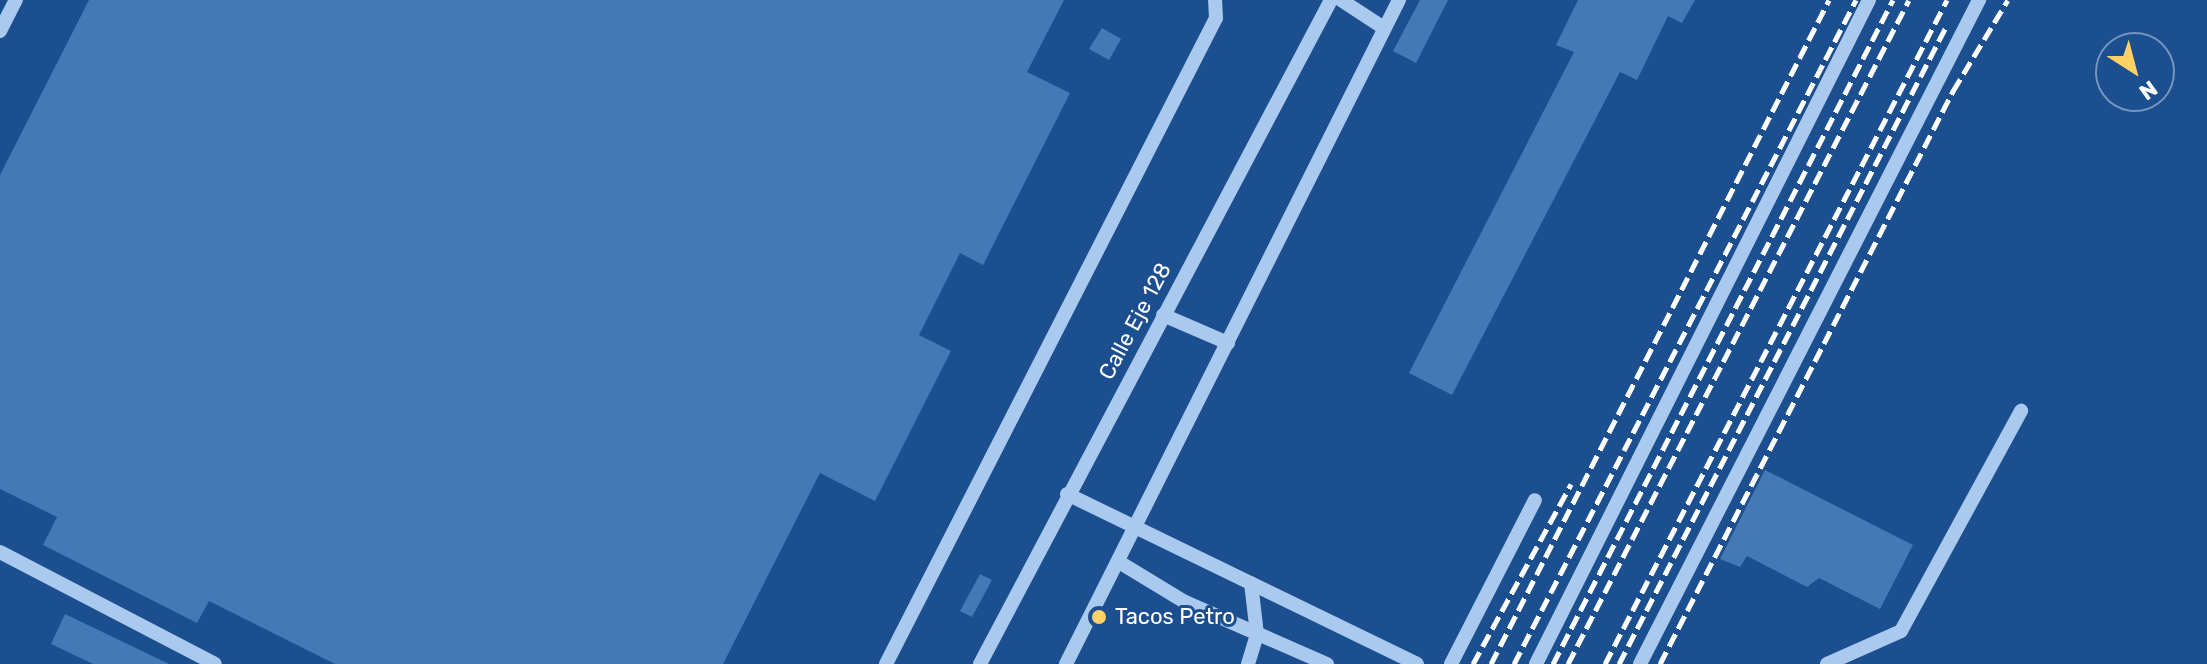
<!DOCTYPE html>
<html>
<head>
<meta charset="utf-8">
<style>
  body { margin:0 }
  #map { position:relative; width:2207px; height:664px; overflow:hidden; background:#1b4f8f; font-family:Rubik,sans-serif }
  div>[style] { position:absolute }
  .building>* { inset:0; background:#4478b7 }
  .minor>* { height:14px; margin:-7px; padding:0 7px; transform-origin:7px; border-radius:7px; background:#a9c9ee }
  .rail>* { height:5px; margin-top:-2.5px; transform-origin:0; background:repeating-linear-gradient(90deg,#fff 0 14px,transparent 0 20px) }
  .dots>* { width:22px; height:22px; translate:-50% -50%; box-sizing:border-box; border:4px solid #1b4f8f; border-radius:50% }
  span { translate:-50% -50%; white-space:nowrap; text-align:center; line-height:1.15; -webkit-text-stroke:6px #1b4f8f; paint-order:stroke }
  .street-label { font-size:22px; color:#fff }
  .poi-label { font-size:22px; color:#fff }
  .left { translate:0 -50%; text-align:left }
  .north { position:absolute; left:2095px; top:32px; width:80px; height:80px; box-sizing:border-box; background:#1b4f8f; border:2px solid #7695bc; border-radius:50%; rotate:144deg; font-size:22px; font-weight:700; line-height:32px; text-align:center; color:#fff }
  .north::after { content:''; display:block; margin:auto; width:28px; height:36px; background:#ffd166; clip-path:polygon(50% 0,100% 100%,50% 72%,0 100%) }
</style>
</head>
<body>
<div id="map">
  <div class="building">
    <div style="clip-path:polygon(89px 0,1064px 0,1027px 72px,1070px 93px,983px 265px,960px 253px,919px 335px,951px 351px,875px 501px,820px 473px,723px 664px,335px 664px,209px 601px,197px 623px,43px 545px,57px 517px,0 489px,0 175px)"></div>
    <div style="clip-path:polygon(1420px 0,1448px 0,1416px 63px,1393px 51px)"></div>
    <div style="clip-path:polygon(1578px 0,1695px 0,1682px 23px,1668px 16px,1637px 80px,1620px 72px,1452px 395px,1409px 373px,1574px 52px,1556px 45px)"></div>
    <div style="clip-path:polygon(1102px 28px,1121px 39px,1109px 60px,1089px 49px)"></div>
    <div style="clip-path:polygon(1765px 470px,1913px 545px,1880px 609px,1819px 578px,1807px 587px,1747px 556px,1740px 567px,1720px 559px)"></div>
    <div style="clip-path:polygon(980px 574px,992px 580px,972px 617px,960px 611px)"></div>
    <div style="clip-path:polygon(65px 614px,169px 664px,93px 664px,51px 644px)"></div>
  </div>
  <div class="minor">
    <div style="left:1341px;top:0;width:51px;rotate:33.1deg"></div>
    <div style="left:0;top:31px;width:35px;rotate:-63deg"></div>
    <div style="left:1163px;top:315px;width:71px;rotate:23.3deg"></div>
    <div style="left:1067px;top:494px;width:389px;rotate:25.9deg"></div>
    <div style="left:0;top:552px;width:242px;rotate:27.5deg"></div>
    <div style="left:1119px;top:562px;width:77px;rotate:31.2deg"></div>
    <div style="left:1185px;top:602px;width:155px;rotate:23.6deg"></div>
    <div style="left:886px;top:664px;width:725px;rotate:-62.94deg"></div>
    <div style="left:1216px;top:18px;width:18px;rotate:-93deg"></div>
    <div style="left:980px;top:664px;width:751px;rotate:-62.14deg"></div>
    <div style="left:1066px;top:664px;width:743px;rotate:-63.37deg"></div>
    <div style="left:1248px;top:664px;width:31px;rotate:-73deg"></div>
    <div style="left:1257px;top:634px;width:51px;rotate:-96.7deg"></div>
    <div style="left:1451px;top:664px;width:184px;rotate:-62.9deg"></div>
    <div style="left:1536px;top:664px;width:743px;rotate:-63.37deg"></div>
    <div style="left:1640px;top:664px;width:746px;rotate:-62.95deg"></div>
    <div style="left:1827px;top:664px;width:81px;rotate:-24deg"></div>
    <div style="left:1901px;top:631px;width:251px;rotate:-61.4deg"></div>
  </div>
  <div class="rail">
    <div style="left:1473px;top:664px;width:205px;rotate:-61.4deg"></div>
    <div style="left:1491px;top:664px;width:745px;rotate:-63.02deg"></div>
    <div style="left:1514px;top:664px;width:747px;rotate:-62.75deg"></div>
    <div style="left:1553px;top:664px;width:746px;rotate:-62.89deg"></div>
    <div style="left:1568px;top:664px;width:746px;rotate:-62.82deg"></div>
    <div style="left:1605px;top:664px;width:747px;rotate:-62.75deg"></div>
    <div style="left:1619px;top:664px;width:718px;rotate:-62.83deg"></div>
    <div style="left:1660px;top:664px;width:644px;rotate:-62.92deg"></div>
    <div style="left:1953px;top:91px;width:106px;rotate:-58.9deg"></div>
  </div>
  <div class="dots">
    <div style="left:1099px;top:617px;background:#ffd166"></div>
  </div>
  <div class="street-label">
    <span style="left:1135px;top:321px;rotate:-62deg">Calle Eje 128</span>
  </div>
  <div class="poi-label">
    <span class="left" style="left:1115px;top:617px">Tacos Petro</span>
  </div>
  <div class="north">N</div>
</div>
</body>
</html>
